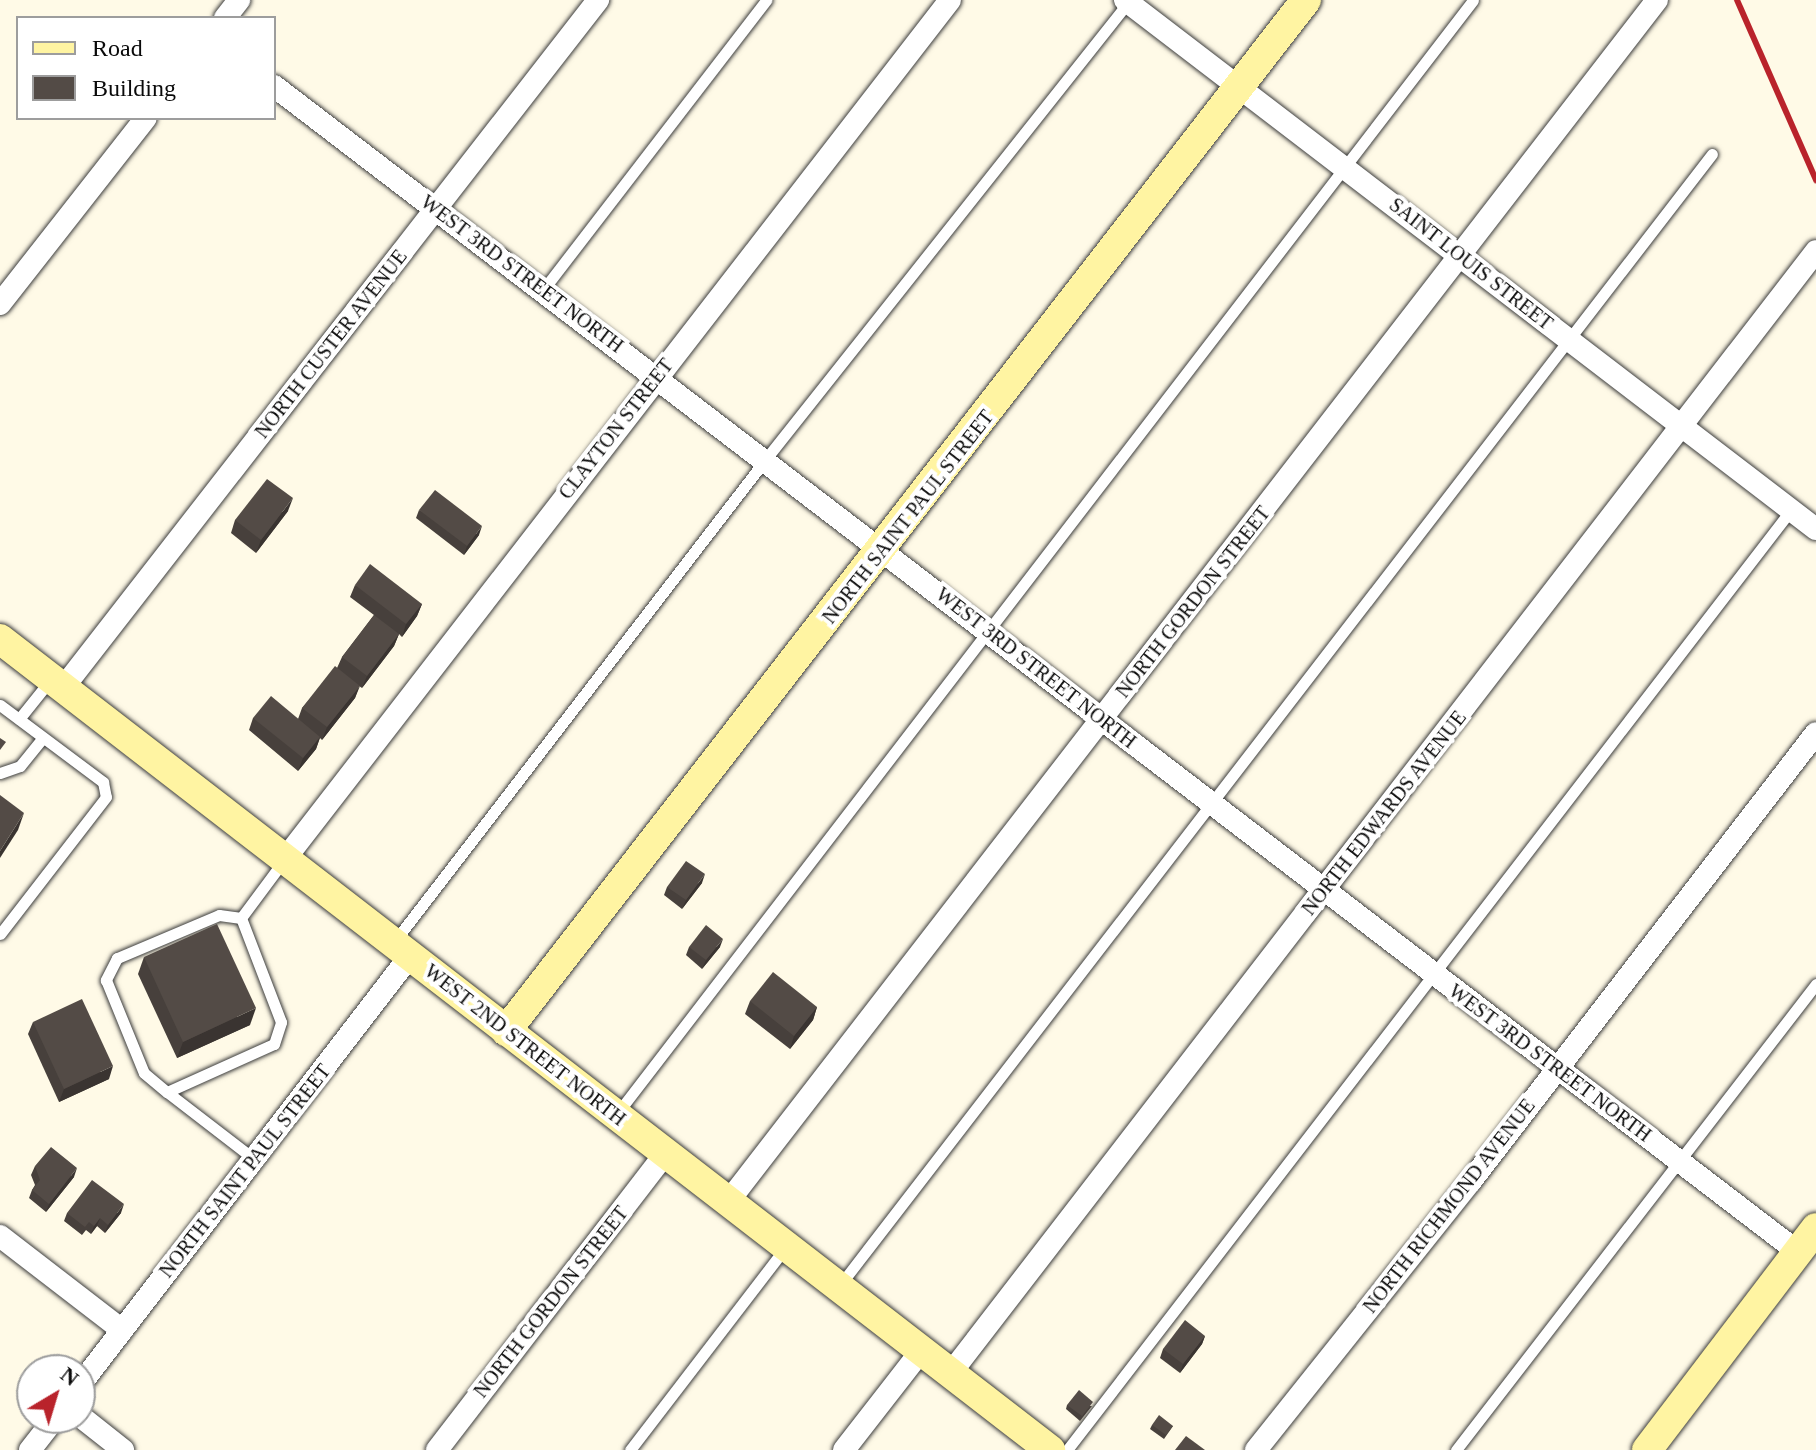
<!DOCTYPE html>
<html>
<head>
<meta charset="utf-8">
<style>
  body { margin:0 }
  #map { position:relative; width:1816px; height:1450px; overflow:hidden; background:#fffae7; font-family:"Times New Roman",serif }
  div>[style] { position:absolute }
  .roads { filter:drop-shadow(0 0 2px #3d3d3d) drop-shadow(0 0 2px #3d3d3d) }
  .lane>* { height:11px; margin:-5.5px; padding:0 5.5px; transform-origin:5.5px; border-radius:5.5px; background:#fff }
  .street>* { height:22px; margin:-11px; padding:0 11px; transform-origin:11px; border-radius:11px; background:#fff }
  .secondary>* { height:30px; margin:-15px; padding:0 15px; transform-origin:15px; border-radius:15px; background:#fff4a2 }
  .rail>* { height:6px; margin:-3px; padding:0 3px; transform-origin:3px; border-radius:3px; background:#b9232b }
  .wall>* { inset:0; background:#47403c }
  .shaded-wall>* { inset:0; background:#3a3431 }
  .building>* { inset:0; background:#534b46 }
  span { translate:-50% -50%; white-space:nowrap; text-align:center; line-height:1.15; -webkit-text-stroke:8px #fff; paint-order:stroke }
  .street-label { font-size:20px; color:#0a0a0a }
  .legend { position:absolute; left:16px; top:16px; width:260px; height:104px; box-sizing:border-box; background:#fff; border:2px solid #9d9d9d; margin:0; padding:10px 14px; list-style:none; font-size:24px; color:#0a0a0a }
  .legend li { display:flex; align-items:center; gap:16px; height:40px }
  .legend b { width:40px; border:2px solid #9d9d9d }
  .north { position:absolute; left:16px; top:1354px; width:80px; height:80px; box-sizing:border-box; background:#fff; border:2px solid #9d9d9d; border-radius:50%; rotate:38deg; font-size:22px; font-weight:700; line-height:32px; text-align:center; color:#0a0a0a }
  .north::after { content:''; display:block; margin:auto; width:28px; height:36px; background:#b9232b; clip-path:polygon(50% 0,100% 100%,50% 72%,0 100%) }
</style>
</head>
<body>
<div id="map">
  <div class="roads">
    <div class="lane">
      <div style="left:543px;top:290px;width:366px;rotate:-52.4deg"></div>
      <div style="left:0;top:705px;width:129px;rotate:36.8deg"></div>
      <div style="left:103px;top:782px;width:15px;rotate:79deg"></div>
      <div style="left:106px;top:797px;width:173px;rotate:127.7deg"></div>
      <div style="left:19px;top:719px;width:51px;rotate:-51.3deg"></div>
      <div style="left:0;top:773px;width:21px;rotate:-19deg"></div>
      <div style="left:20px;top:766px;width:36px;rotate:-51deg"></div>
      <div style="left:241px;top:918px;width:22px;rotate:-172deg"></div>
      <div style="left:219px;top:915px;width:111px;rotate:157.1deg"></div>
      <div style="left:117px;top:958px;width:25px;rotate:117deg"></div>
      <div style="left:106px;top:980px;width:100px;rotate:67.8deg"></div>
      <div style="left:144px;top:1073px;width:30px;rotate:40deg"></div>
      <div style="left:167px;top:1092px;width:117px;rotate:-24.2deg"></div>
      <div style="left:274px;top:1044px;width:23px;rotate:-72deg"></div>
      <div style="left:281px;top:1022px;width:111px;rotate:-111deg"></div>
      <div style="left:241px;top:918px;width:72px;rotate:-53.4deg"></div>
      <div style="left:394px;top:942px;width:608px;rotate:-52.41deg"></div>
      <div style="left:765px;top:460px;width:587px;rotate:-51.57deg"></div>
      <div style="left:167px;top:1092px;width:110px;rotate:37.6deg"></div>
      <div style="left:616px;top:1115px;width:1406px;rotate:-52.45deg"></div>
      <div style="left:840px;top:1285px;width:1428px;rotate:-52.37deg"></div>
      <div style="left:630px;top:1450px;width:256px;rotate:-52.5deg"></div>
      <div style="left:1067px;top:1450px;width:1186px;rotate:-52.4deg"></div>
      <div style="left:1456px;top:1450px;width:589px;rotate:-52.31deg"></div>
    </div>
    <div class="street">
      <div style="left:1125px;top:0;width:870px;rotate:37.44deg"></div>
      <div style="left:225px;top:18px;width:23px;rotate:-52deg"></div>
      <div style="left:274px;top:86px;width:1919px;rotate:37.42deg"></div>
      <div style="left:0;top:304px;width:236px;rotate:-51.9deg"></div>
      <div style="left:63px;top:688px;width:872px;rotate:-52.13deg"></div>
      <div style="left:285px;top:859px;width:1086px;rotate:-52.25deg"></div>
      <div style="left:728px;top:1202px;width:1519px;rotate:-52.3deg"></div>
      <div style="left:0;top:1236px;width:154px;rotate:37.6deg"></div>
      <div style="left:950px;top:1374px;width:1418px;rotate:-52.36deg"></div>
      <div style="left:80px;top:1385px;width:541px;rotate:-52.43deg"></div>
      <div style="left:80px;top:1416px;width:55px;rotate:38.3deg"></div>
      <div style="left:30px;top:1450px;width:41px;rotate:-52deg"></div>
      <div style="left:437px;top:1450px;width:374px;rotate:-52.4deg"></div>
      <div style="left:844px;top:1450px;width:125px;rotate:-52.1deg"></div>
      <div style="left:1256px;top:1450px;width:344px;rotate:-51.4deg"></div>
      <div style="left:1471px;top:1181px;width:565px;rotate:-52.4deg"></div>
    </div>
    <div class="secondary">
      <div style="left:0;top:639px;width:1327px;rotate:37.68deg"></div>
      <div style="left:506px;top:1031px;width:1305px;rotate:-52.19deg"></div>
      <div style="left:1647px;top:1450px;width:279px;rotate:-52.7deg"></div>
    </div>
  </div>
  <div class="rail">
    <div style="left:1737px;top:0;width:197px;rotate:66.3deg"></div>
  </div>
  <div class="wall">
    <div style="clip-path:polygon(419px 510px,479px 535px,464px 555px,416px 518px)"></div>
    <div style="clip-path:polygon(288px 511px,256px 553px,231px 533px,235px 520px)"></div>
    <div style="clip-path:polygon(355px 585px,422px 604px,417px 616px,402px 637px,399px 634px,394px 646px,362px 688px,359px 686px,355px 698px,322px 740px,320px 738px,316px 749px,298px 771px,249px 730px,253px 718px,298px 719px,302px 708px,337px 668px,342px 657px,374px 615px,350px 597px)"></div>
    <div style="clip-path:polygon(702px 883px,682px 909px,664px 895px,667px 887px)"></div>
    <div style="clip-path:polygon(689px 947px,720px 947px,702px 969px,686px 955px)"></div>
    <div style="clip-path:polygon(144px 957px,250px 1025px,177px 1058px,138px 974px)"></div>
    <div style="clip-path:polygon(750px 1001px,817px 1007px,813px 1020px,790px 1049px,745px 1014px)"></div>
    <div style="clip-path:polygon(33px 1022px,109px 1079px,59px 1102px,28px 1034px)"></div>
    <div style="clip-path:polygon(35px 1166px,74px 1177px,46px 1212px,29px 1198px,32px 1190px,35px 1185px,31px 1175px)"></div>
    <div style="clip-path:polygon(67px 1213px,121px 1213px,105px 1233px,97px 1226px,91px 1234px,86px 1230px,82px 1235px,64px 1221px)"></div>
    <div style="clip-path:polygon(1205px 1336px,1202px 1344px,1180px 1373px,1160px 1358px,1163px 1349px)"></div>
    <div style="clip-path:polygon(1067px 1405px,1092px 1406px,1080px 1421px,1066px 1409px)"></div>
    <div style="clip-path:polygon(1152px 1425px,1173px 1426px,1164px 1439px,1150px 1429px)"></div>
  </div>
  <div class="shaded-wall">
    <div style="clip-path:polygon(293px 498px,288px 511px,256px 553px,261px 540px)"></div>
    <div style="clip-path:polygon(482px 526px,479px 535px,464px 555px,467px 546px)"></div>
    <div style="clip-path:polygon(422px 604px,417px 616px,402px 637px,406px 624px)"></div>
    <div style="clip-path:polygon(399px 634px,394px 646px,362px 688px,367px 676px)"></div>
    <div style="clip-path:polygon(360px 686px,355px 698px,322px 740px,327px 727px)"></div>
    <div style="clip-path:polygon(320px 737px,316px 749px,298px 771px,303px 758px)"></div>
    <div style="clip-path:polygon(24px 813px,18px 830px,0 858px,0 851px)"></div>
    <div style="clip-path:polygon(705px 874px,702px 883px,682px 909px,686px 900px)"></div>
    <div style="clip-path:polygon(723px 939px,720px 947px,702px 969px,706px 960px)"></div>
    <div style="clip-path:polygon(817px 1007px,813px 1020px,790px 1049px,794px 1036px)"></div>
    <div style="clip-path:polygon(256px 1008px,250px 1025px,177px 1058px,183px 1042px)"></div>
    <div style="clip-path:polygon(113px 1066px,109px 1079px,59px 1102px,64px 1089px)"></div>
    <div style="clip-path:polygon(77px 1168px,74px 1177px,46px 1212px,49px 1204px)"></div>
    <div style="clip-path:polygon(124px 1204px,121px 1213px,105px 1233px,108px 1225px)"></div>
    <div style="clip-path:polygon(100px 1218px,97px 1226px,91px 1234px,94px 1226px)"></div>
    <div style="clip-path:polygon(1205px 1336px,1202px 1344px,1180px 1373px,1183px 1364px)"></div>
  </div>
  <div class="building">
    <div style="clip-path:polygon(267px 479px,293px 498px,261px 540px,235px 520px)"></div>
    <div style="clip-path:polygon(435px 490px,482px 526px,467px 546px,419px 510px)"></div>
    <div style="clip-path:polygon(370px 564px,422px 604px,406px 624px,355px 585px)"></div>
    <div style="clip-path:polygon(374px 615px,399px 634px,367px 676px,342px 657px)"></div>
    <div style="clip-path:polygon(335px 666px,360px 686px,327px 727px,302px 708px)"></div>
    <div style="clip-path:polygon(271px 696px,320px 737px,303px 758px,253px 718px)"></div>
    <div style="clip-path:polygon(0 738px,6px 742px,0 750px)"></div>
    <div style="clip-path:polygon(0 795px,24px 813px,0 851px)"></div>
    <div style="clip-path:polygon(686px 861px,705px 874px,686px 900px,667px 887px)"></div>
    <div style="clip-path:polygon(217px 924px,256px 1008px,183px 1042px,144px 957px)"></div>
    <div style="clip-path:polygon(706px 925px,723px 939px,706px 960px,689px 947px)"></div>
    <div style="clip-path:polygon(773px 972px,817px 1007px,794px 1036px,750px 1001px)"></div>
    <div style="clip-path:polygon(82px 999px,113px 1066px,64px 1089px,33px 1022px)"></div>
    <div style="clip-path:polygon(51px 1147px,77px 1168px,49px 1204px,32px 1190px,40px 1180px,35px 1166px)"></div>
    <div style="clip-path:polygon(92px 1180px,124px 1204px,108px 1225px,100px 1218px,94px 1226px,89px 1222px,85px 1227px,67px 1213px)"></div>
    <div style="clip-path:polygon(1185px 1320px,1205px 1336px,1183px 1364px,1163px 1349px)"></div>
    <div style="clip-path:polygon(1079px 1390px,1093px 1402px,1082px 1416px,1067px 1405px)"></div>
    <div style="clip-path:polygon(1159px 1415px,1173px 1426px,1166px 1435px,1152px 1425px)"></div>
    <div style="clip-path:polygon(1186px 1436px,1205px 1450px,1175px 1450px)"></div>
  </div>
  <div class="street-label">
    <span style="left:1471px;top:264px;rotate:38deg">SAINT LOUIS STREET</span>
    <span style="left:522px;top:274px;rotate:37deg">WEST 3RD STREET NORTH</span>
    <span style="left:331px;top:344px;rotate:-52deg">NORTH CUSTER AVENUE</span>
    <span style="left:616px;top:429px;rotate:-52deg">CLAYTON STREET</span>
    <span style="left:908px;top:517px;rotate:-52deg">NORTH SAINT PAUL STREET</span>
    <span style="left:1193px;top:602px;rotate:-52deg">NORTH GORDON STREET</span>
    <span style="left:1036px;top:668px;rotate:38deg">WEST 3RD STREET NORTH</span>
    <span style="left:1384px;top:813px;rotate:-52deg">NORTH EDWARDS AVENUE</span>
    <span style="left:525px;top:1045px;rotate:38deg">WEST 2ND STREET NORTH</span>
    <span style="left:1550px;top:1063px;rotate:37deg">WEST 3RD STREET NORTH</span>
    <span style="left:245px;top:1171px;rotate:-52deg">NORTH SAINT PAUL STREET</span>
    <span style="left:1449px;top:1206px;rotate:-52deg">NORTH RICHMOND AVENUE</span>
    <span style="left:551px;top:1302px;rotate:-52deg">NORTH GORDON STREET</span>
  </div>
  <ul class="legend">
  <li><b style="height:10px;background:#fff4a2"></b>Road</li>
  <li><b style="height:22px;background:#534b46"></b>Building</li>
  </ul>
  <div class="north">N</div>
</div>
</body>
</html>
